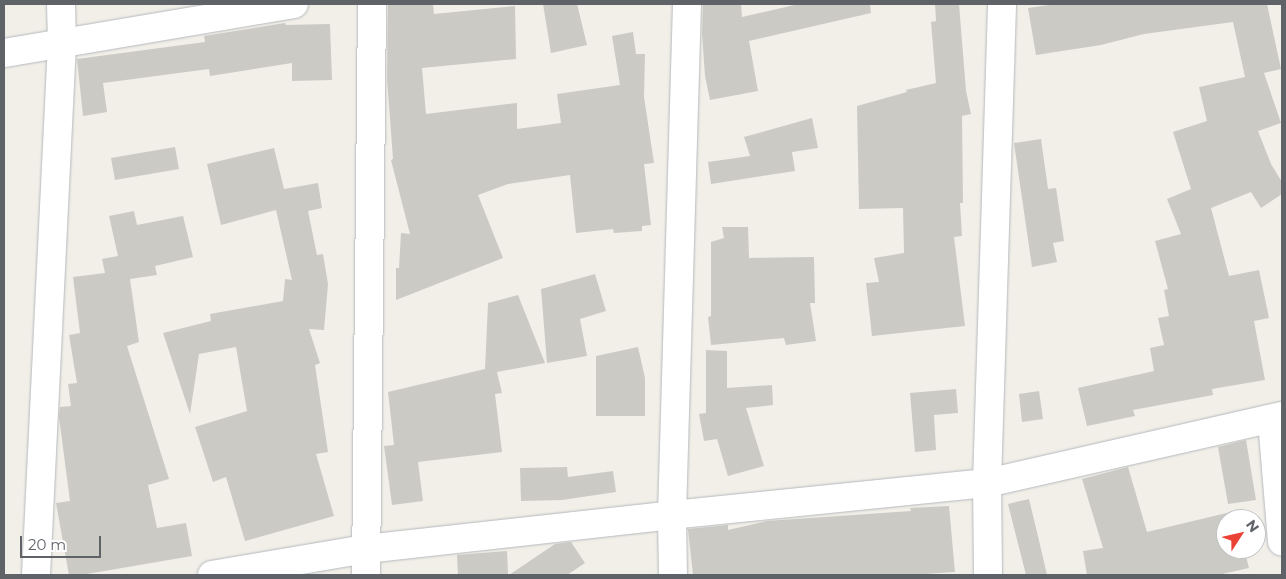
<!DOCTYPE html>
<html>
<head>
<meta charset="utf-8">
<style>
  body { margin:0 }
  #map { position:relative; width:1286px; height:579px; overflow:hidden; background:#f1efe8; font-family:Montserrat,sans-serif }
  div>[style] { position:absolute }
  .building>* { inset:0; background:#cccac5 }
  .roads { filter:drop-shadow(0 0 1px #b5b8bc) drop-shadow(0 0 1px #b5b8bc) }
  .minor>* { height:28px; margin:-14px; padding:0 14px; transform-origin:14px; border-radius:14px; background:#fff }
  span { translate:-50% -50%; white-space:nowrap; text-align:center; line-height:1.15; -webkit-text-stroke:4.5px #fff; paint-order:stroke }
  .frame { position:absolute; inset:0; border:5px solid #5f6368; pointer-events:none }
  .north { position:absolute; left:1216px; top:509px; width:50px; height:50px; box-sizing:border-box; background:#fff; border:1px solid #bfc1c3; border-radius:50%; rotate:55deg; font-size:14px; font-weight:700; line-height:20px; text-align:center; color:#5f6368 }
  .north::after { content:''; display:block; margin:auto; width:18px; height:22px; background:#ea4335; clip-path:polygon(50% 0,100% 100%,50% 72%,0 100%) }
  .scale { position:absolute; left:20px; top:536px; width:81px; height:22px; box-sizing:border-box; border:2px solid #5f6368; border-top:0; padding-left:6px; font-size:15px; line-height:18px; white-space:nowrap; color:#5f6368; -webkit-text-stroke:4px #fff; paint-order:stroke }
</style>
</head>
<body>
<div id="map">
  <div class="building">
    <div style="clip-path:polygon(433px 4px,434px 14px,515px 6px,516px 59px,422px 68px,426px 114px,517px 103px,517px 129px,561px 123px,557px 94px,620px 85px,612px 36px,633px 32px,636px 54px,645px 54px,644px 97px,654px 163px,644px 164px,651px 225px,642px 226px,642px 231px,614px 233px,613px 229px,576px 233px,570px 175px,508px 184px,478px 195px,503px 258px,396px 300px,396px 268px,399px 268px,401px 233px,410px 234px,391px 160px,393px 159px,387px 79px,388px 5px)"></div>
    <div style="clip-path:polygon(543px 4px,577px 4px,587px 45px,551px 53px)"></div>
    <div style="clip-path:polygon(703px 4px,741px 4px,742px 17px,799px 4px,870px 4px,871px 13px,749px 41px,758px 91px,710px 100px,705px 76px,702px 33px)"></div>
    <div style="clip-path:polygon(935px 4px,959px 4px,966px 91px,971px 114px,962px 116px,963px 203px,960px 203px,962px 236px,954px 237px,965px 326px,872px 336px,866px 283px,879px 282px,874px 258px,904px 253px,903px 208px,859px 209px,857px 106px,907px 92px,906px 90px,936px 83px,931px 22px,936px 21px)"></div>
    <div style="clip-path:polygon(1056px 4px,1267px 4px,1281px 69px,1264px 73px,1281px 123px,1258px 131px,1271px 164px,1282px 182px,1282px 194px,1261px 208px,1251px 192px,1211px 208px,1229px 276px,1259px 270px,1269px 318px,1254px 321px,1265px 380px,1212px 389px,1213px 395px,1133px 410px,1135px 416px,1087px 426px,1078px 388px,1154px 371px,1150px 348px,1164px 345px,1158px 318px,1169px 316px,1164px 290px,1168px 289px,1155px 241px,1181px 234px,1167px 199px,1191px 189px,1173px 132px,1207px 121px,1199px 87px,1245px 77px,1233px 22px,1144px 34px,1101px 45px,1036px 55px,1028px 8px)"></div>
    <div style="clip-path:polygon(285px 23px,286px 25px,330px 24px,332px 80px,292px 81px,292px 63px,210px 76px,209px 69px,103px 83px,107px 112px,83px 116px,77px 59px,205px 42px,204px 36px)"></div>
    <div style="clip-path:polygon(812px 118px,818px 148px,792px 152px,795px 171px,711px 184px,708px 162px,750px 156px,744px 137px)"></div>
    <div style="clip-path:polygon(1041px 139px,1048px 189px,1056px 188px,1064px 241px,1053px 243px,1057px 262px,1032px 267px,1014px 143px)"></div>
    <div style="clip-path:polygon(175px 147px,179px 169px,115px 180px,111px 158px)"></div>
    <div style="clip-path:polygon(274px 148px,284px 189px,318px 183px,322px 208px,308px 211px,317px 255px,323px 254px,328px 284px,324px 330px,309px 329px,320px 363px,315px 365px,328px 452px,316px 454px,334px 516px,245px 541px,226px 477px,213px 482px,195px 427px,247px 411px,236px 347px,199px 354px,190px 414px,163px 333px,211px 321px,210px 314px,283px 301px,285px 279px,292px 280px,276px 210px,221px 225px,207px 164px)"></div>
    <div style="clip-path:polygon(134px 211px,137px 225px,183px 216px,193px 257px,155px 266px,157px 275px,130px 279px,139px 342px,127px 346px,169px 479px,148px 485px,157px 528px,186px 523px,192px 556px,81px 575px,69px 575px,56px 503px,70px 501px,59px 417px,60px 407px,71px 406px,68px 384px,77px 383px,69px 335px,80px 333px,73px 277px,105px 273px,102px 259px,118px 256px,109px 216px)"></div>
    <div style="clip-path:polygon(722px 227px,748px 227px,749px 258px,814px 257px,815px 303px,810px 303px,816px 341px,786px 345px,784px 338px,711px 345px,708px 317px,711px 316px,711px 242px,724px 238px)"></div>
    <div style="clip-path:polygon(595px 274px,606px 311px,580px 319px,587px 356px,547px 363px,541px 289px)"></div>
    <div style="clip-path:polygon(518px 295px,545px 363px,497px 372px,502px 393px,495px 394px,502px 452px,418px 462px,423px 501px,392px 505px,384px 446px,394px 445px,388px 392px,485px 369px,488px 303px)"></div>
    <div style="clip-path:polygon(638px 347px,645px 378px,645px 416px,596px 416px,596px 356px)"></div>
    <div style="clip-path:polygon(706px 350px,727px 351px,727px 388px,772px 385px,773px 405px,746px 408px,764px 466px,728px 476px,717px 439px,704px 441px,699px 414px,706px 413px)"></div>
    <div style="clip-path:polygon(956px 389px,958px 413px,934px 415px,936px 450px,915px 452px,910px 393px)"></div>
    <div style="clip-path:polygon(1039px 391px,1043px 419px,1022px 422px,1019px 394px)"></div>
    <div style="clip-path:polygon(1246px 440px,1256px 500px,1228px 504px,1218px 447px)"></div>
    <div style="clip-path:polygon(567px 467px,568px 477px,613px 471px,616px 492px,562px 500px,521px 501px,520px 468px)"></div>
    <div style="clip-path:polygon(1128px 467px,1147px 532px,1235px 511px,1237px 519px,1226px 519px,1226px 549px,1244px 549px,1249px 568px,1218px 575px,1087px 575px,1083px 551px,1103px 548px,1082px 479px)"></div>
    <div style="clip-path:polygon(1029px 499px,1041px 549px,1047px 575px,1026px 575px,1008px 504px)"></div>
    <div style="clip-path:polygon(949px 506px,955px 572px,910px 575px,693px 575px,688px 529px,728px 525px,728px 530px,767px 521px,911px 511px,910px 508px)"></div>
    <div style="clip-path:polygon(571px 542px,585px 563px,567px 575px,509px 575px,555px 544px)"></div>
    <div style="clip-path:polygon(507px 551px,508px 574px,458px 575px,457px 555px)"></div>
  </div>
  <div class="roads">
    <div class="minor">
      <div style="left:4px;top:53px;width:294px;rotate:-9.6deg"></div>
      <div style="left:1272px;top:420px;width:122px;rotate:85.3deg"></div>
      <div style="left:36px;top:575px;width:532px;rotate:-87.2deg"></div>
      <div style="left:62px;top:44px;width:40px;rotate:-91.4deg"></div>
      <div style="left:212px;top:575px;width:156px;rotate:-9.6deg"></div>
      <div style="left:366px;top:549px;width:308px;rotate:-6.3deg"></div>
      <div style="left:672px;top:515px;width:317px;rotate:-5.8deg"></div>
      <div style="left:987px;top:483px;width:303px;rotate:-12.8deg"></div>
      <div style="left:366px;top:575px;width:571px;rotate:-89.4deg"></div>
      <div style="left:673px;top:575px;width:60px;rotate:-91deg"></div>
      <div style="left:672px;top:515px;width:511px;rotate:-88.32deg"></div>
      <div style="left:988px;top:575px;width:92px;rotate:-90.6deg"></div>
      <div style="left:987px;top:483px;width:479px;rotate:-88.2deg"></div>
    </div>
  </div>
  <div class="frame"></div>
  <div class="north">N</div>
  <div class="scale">20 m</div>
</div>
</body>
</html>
